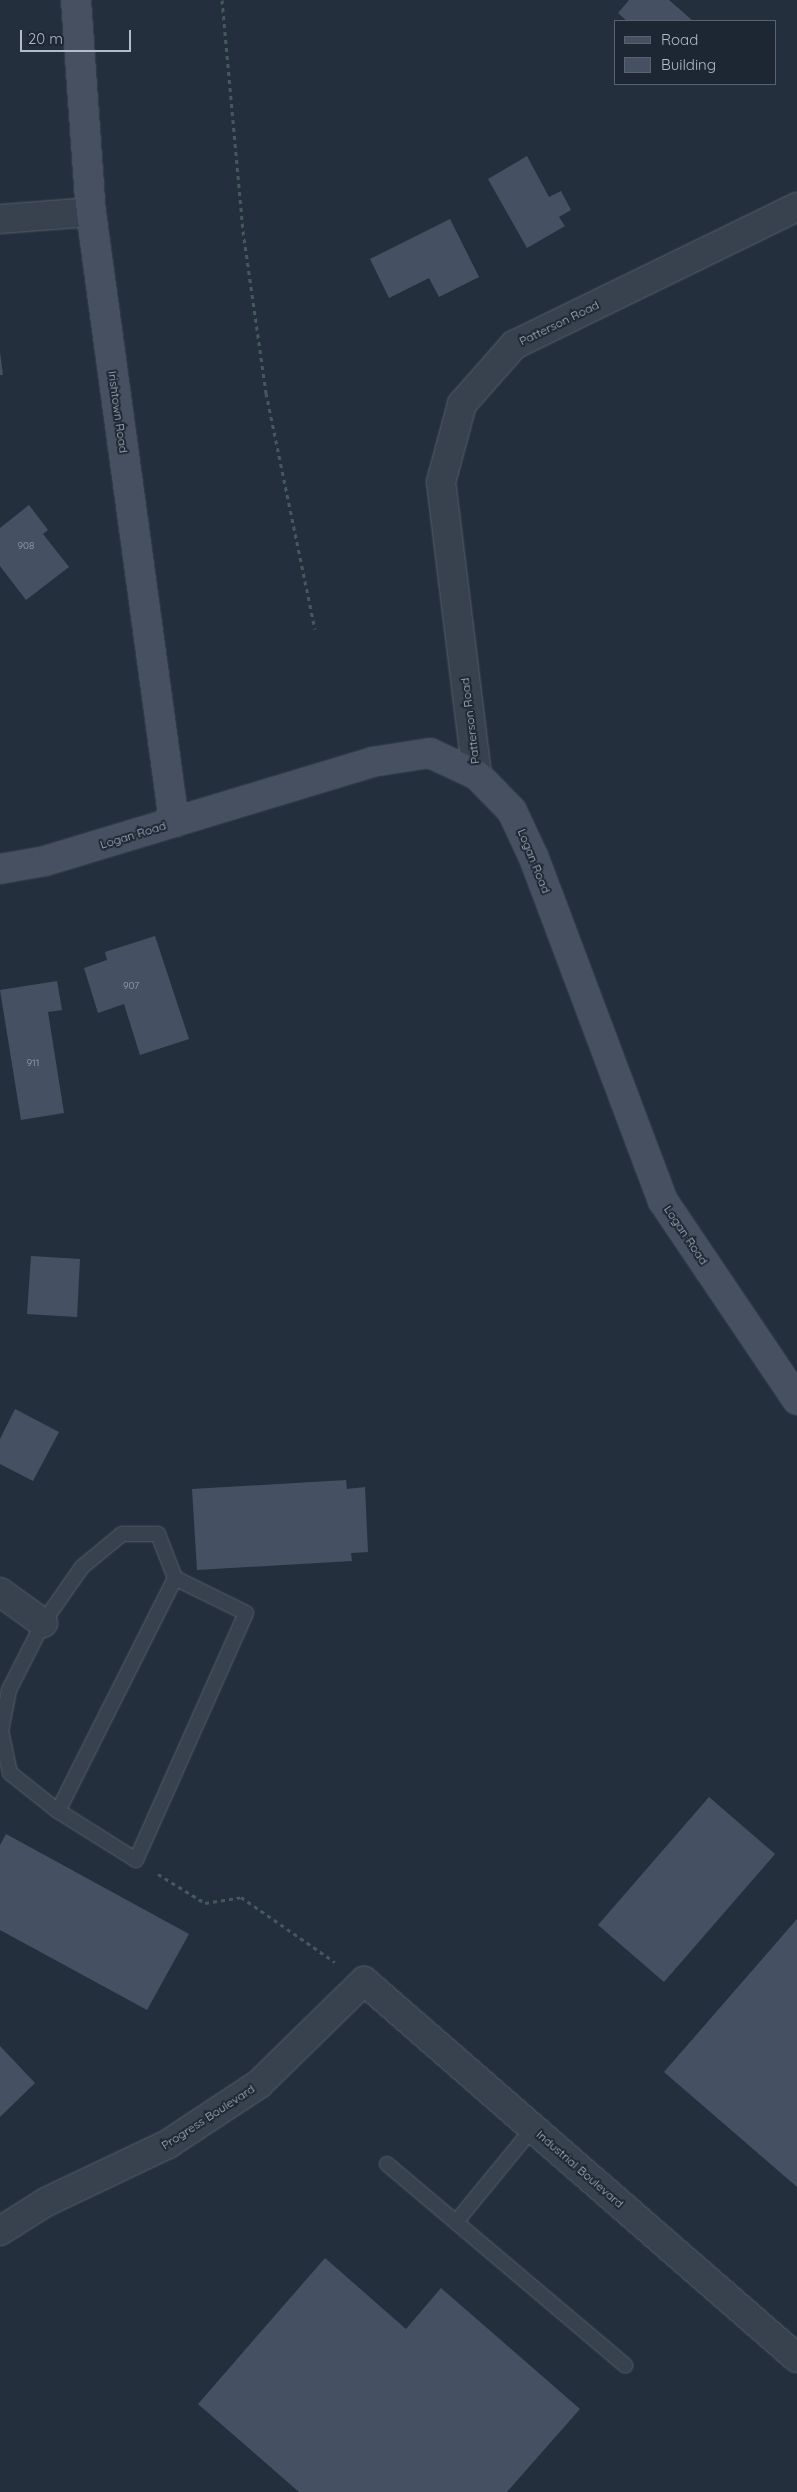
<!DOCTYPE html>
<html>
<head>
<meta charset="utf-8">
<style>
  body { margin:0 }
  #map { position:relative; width:797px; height:2492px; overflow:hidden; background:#242f3e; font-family:Quicksand,sans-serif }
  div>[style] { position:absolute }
  .building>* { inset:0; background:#455162 }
  .path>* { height:3px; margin-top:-1.5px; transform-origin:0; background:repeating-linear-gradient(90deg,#44595c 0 4px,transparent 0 8px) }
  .roads { filter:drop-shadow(0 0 1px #565f6c) drop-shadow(0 0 1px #565f6c) }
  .lane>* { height:14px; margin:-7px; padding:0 7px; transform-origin:7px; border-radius:7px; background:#38414e }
  .street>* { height:28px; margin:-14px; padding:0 14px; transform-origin:14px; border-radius:14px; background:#38414e }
  .secondary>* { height:28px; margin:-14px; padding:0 14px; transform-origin:14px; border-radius:14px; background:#465061 }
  span { translate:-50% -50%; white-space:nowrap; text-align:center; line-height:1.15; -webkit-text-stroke:4px #1d2633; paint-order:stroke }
  .number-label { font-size:10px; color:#98a1af }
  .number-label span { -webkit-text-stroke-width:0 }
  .street-label { font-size:12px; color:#b4bcc9 }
  .legend { position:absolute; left:614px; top:20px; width:162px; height:65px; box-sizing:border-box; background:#1d2633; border:1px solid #59626f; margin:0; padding:6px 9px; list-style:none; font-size:15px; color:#b4bcc9 }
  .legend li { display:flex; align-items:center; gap:10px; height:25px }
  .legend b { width:25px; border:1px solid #59626f }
  .scale { position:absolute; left:20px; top:30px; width:111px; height:22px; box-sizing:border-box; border:2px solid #b4bcc9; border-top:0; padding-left:6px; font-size:15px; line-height:18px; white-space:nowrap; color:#b4bcc9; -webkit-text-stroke:4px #1d2633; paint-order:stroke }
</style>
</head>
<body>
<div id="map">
  <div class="building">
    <div style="clip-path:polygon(629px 0,669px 0,693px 21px,627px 21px,618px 13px)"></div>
    <div style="clip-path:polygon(527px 156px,549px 197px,561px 191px,571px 210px,559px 217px,565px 226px,527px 248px,488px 179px)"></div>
    <div style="clip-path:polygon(450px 219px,479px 277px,439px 297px,429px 278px,389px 298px,370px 259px)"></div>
    <div style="clip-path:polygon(0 352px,3px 375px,0 375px)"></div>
    <div style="clip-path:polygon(29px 505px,48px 530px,43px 534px,69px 567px,26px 600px,0 566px,0 528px)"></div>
    <div style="clip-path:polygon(155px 936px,189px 1039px,140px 1055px,124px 1004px,98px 1013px,84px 968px,107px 960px,105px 952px)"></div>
    <div style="clip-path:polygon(57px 981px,62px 1010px,48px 1012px,64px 1113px,21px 1120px,0 990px)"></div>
    <div style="clip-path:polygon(31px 1256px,80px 1259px,77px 1317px,27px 1314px)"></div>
    <div style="clip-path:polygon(15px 1409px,59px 1432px,33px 1481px,0 1464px,0 1439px)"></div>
    <div style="clip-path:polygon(346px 1480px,347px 1489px,365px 1487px,368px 1552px,351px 1553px,352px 1561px,197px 1570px,192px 1489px)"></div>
    <div style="clip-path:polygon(709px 1797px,775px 1854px,664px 1982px,598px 1925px)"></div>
    <div style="clip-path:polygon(6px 1834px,189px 1934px,147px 2010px,0 1930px,0 1845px)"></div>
    <div style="clip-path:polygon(797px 1919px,797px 2187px,664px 2072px)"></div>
    <div style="clip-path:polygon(0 2046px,35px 2083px,0 2117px)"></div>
    <div style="clip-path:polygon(325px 2258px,406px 2329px,441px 2288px,580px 2409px,507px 2492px,299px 2492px,198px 2404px)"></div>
  </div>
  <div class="path">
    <div style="left:222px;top:0;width:232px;rotate:84.8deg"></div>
    <div style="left:243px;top:231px;width:164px;rotate:81.9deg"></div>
    <div style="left:266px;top:393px;width:241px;rotate:78.3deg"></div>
    <div style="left:158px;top:1874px;width:55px;rotate:31.7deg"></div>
    <div style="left:205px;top:1903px;width:36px;rotate:-9deg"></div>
    <div style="left:241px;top:1897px;width:114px;rotate:34.7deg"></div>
  </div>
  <div class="roads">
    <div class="lane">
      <div style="left:58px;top:1811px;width:261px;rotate:-63.3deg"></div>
      <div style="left:175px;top:1578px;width:47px;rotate:-111.1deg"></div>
      <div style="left:158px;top:1534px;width:36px;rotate:180deg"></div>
      <div style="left:122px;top:1534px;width:52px;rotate:140.5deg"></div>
      <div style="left:82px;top:1567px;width:68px;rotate:124.9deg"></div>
      <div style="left:43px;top:1623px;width:75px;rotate:116.9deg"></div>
      <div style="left:9px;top:1690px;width:42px;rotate:101deg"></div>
      <div style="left:1px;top:1731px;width:43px;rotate:77.9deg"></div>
      <div style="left:10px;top:1773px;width:61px;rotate:38.4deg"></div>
      <div style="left:58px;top:1811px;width:92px;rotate:32.1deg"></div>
      <div style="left:136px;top:1860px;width:270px;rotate:-66deg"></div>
      <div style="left:246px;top:1613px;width:79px;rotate:-153.8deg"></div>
      <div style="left:387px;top:2164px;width:312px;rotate:40.2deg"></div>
      <div style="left:456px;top:2222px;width:122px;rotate:-50.7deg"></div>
    </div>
    <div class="street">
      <div style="left:0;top:219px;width:91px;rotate:-4.4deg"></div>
      <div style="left:477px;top:775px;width:295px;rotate:-97deg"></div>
      <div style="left:441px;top:482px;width:81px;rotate:-74.9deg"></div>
      <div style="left:462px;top:404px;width:79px;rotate:-48.6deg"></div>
      <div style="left:514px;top:345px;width:315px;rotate:-26deg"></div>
      <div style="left:0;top:1592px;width:53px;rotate:35.8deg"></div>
      <div style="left:0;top:2231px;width:54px;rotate:-32.2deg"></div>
      <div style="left:46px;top:2202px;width:135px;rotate:-25.4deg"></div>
      <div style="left:168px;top:2144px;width:109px;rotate:-33.4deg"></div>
      <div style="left:259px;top:2084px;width:147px;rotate:-44.4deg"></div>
      <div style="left:364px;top:1981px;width:574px;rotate:41.05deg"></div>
    </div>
    <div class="secondary">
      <div style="left:76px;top:0;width:213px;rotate:86deg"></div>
      <div style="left:91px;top:212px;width:616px;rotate:82.25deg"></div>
      <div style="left:0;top:869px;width:46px;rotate:-10.1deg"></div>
      <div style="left:45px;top:861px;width:342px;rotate:-16.8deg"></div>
      <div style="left:372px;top:762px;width:59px;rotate:-8.8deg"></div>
      <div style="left:430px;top:753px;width:52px;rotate:25.1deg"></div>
      <div style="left:477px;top:775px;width:50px;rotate:45.8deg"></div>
      <div style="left:512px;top:811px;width:52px;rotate:64.9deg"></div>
      <div style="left:534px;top:858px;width:366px;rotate:69.4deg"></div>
      <div style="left:663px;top:1201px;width:240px;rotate:56deg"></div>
    </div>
  </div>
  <div class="number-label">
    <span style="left:26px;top:546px">908</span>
    <span style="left:131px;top:986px">907</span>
    <span style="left:33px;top:1063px">911</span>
  </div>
  <div class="street-label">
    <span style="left:559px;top:323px;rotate:-26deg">Patterson Road</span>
    <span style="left:118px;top:412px;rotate:82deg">Irishtown Road</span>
    <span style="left:470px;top:721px;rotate:-97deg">Patterson Road</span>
    <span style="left:133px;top:835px;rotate:-17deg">Logan Road</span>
    <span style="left:534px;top:861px;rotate:68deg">Logan Road</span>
    <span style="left:686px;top:1235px;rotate:56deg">Logan Road</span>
    <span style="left:208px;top:2117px;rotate:-33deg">Progress Boulevard</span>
    <span style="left:580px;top:2169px;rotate:41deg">Industrial Boulevard</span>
  </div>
  <ul class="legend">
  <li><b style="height:6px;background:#465061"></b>Road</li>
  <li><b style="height:14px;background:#455162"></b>Building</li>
  </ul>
  <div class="scale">20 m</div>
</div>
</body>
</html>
